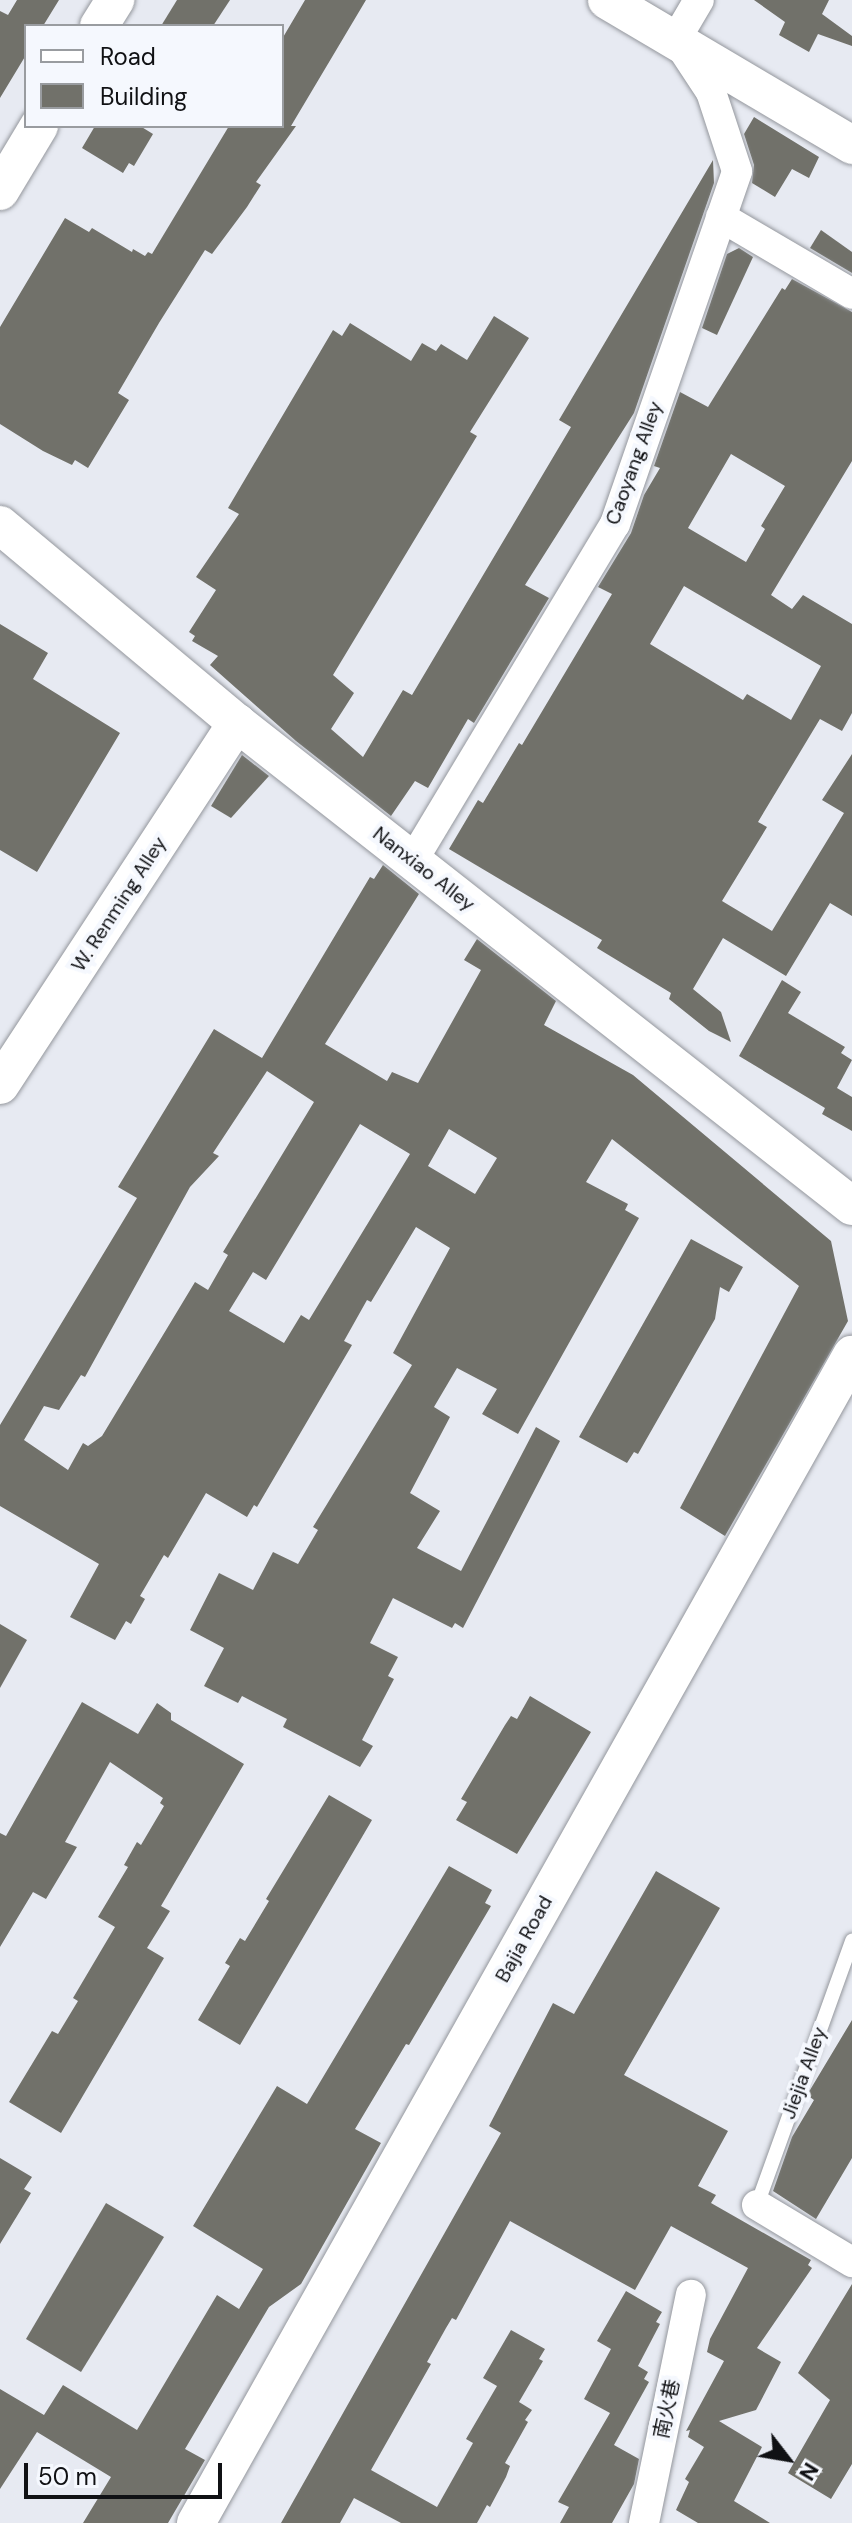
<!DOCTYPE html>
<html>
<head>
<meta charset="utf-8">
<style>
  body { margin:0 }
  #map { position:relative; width:852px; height:2523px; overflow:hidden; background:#e7eaf2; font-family:"DM Sans","Noto Sans SC",sans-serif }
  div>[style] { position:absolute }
  .building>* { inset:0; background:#71716a }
  .roads { filter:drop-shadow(0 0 2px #94979d) drop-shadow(0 0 2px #94979d) }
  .service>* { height:14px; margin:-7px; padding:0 7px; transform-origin:7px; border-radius:7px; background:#fff }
  .minor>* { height:30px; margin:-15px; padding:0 15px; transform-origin:15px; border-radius:15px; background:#fff }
  .tertiary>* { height:38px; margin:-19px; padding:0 19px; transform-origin:19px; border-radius:19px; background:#fff }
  span { translate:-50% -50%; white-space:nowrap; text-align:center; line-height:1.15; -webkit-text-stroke:8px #f5f8fe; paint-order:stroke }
  .street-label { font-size:20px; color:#101114 }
  .legend { position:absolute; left:24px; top:24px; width:260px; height:104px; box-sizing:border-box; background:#f5f8fe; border:2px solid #999ca0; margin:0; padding:10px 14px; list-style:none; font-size:24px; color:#101114 }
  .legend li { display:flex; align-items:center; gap:16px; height:40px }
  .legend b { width:40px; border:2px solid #999ca0 }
  .north { position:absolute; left:748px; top:2419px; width:80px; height:80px; -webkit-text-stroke:6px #f5f8fe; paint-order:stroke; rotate:121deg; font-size:22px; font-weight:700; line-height:32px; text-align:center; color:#101114 }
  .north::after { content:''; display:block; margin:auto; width:28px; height:36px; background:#101114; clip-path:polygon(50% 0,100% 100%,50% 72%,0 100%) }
  .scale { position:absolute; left:24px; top:2463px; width:198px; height:36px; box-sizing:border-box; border:4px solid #101114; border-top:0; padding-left:10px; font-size:24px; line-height:28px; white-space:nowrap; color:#101114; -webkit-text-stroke:6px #f5f8fe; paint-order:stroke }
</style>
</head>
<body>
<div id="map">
  <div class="building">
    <div style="clip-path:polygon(17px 0,59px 0,43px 26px,26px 26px,26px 55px,0 98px,0 11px,8px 15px)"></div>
    <div style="clip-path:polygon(177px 0,230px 0,213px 26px,161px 26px)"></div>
    <div style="clip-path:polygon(305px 0,366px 0,291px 126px,296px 126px,256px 182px,261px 185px,247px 207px,212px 254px,205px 250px,159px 323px,118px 393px,129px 400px,88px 468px,75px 460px,72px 465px,43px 451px,0 424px,0 327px,65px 218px,89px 232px,92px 228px,132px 252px,133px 249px,145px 256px,148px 252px,152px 254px,229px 126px,282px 126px,282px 39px)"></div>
    <div style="clip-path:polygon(754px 0,829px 0,822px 14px,852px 36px,852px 46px,818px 34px,809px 52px,779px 35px,785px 22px)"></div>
    <div style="clip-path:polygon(754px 117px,819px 157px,809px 178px,792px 169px,775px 197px,752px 183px,754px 165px,744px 134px)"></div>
    <div style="clip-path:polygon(95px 126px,140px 126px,153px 134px,134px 166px,129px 163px,123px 173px,82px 148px)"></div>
    <div style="clip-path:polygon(713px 160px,714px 183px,634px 413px,525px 585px,549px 598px,474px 723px,468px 719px,428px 788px,415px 781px,391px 816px,296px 741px,210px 665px,218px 656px,192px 641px,195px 636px,189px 632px,216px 590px,196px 577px,239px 514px,228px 508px,333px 330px,342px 336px,350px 323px,411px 361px,422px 343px,436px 351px,441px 344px,467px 360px,494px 316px,529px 338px,470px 432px,477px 436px,333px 675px,354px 693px,331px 729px,363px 757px,403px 690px,412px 695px,571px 427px,559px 420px)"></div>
    <div style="clip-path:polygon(821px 230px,852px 252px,852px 273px,810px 248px)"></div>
    <div style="clip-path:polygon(739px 248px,753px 257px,717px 335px,702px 328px,727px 254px)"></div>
    <div style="clip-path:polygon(evenodd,792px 279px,852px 312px,852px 461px,771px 595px,792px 609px,803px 595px,852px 624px,852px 713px,842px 731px,820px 719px,758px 822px,767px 827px,722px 901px,772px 931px,844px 813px,822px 800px,852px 754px,852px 916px,830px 903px,786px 976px,723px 938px,693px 989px,721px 1012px,731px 1042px,709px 1031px,669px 999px,671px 993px,597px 948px,602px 940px,449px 849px,478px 800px,483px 803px,519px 743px,522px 745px,612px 594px,598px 587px,631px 533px,644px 495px,660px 468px,654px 466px,680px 392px,708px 407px,782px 288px,785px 290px,792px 279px,731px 454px,785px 486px,761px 526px,765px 529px,746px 562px,688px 528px,731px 454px,792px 279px,684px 586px,821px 666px,791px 720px,747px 694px,743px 700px,650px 644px,684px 586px)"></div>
    <div style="clip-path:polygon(0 624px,48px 653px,33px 679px,120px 733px,37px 872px,0 850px)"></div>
    <div style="clip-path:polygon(242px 755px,269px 776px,231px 818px,211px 806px)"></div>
    <div style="clip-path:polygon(evenodd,383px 865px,419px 894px,325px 1044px,387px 1081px,392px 1072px,418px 1083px,481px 970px,464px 960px,477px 939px,556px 1001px,544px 1025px,633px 1075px,831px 1241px,848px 1321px,725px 1536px,680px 1508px,799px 1286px,612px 1139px,586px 1182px,628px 1204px,625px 1210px,639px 1218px,518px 1434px,482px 1414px,497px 1389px,457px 1368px,434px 1407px,450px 1417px,410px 1493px,440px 1511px,417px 1548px,461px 1571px,536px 1427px,560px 1441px,463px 1628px,455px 1623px,452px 1628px,393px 1598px,370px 1643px,398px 1657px,388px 1676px,394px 1679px,362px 1740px,373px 1746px,360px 1767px,283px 1727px,287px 1719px,242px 1696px,238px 1703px,204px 1686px,224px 1648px,190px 1630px,219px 1573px,253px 1590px,273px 1552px,298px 1564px,318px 1530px,313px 1527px,412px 1365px,393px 1353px,450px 1248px,416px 1227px,371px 1302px,367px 1300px,344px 1341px,352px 1345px,257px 1507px,254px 1505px,247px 1517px,206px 1493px,168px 1558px,164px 1555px,140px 1596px,145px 1599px,131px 1624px,126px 1621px,115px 1640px,70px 1617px,99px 1564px,0 1506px,0 1425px,137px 1198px,118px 1187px,214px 1029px,262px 1058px,370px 877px,374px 879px,383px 865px,267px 1071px,314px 1102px,223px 1252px,228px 1255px,208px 1290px,195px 1282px,102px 1436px,88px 1446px,83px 1443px,68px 1470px,24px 1440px,44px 1406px,59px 1410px,81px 1375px,85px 1377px,190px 1187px,219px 1156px,213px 1153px,267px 1071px,383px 865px,360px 1124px,410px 1154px,309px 1320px,301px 1315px,284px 1343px,229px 1311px,253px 1272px,266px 1280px,360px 1124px,383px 865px,449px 1129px,497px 1158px,475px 1194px,428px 1166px,449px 1129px)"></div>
    <div style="clip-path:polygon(782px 980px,801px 992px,788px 1013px,845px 1047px,841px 1053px,852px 1060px,837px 1088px,852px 1097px,852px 1131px,822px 1114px,825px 1108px,739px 1056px)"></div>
    <div style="clip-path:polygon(691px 1239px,743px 1267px,729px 1292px,720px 1287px,715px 1319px,638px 1454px,634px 1452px,627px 1463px,579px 1437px)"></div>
    <div style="clip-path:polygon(0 1624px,27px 1640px,0 1688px)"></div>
    <div style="clip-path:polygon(530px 1696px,591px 1732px,517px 1854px,456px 1820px,467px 1802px,461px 1799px,505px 1725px,511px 1716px,517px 1719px)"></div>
    <div style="clip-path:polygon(82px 1702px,138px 1734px,157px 1703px,171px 1713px,171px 1720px,244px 1764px,161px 1906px,170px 1911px,147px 1948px,164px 1958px,61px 2133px,9px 2102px,52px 2031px,58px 2034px,78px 2001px,73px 1998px,115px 1927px,98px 1917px,128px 1867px,124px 1865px,137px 1842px,141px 1845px,164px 1806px,160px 1803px,163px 1798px,110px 1762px,65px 1842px,77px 1847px,46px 1899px,33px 1892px,0 1947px,0 1833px,6px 1836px)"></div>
    <div style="clip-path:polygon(329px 1795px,372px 1820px,240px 2045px,198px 2020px,230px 1966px,225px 1963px,240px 1938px,245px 1941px,269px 1901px,266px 1899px)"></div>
    <div style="clip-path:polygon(449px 1866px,492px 1890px,485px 1903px,491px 1906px,409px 2045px,406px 2044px,355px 2129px,381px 2143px,301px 2284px,269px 2307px,185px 2449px,205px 2460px,168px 2523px,83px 2523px,111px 2477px,37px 2432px,0 2489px,0 2389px,44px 2415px,63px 2385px,137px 2430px,217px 2295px,239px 2309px,263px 2269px,193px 2226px,277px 2086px,307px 2104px)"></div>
    <div style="clip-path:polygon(656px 1871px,720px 1908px,624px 2075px,728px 2131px,698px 2186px,716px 2195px,711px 2203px,811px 2260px,808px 2265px,812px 2268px,757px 2348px,781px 2362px,756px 2410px,719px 2421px,762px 2447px,734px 2501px,770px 2523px,698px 2523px,676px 2510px,689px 2482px,685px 2479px,704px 2447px,688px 2437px,690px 2430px,686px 2431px,724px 2361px,707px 2352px,710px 2339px,748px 2268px,671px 2226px,635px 2290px,510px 2221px,456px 2320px,452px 2318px,446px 2328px,427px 2362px,431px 2364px,371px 2470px,437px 2507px,473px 2443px,466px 2439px,497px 2386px,483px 2378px,511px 2330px,545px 2349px,539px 2359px,543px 2361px,519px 2402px,532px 2410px,525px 2420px,528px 2422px,505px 2463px,510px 2466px,506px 2477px,490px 2507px,487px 2505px,477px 2523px,401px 2523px,354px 2498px,340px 2523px,281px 2523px,501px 2133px,489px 2126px,553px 2003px,574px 2014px)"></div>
    <div style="clip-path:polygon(852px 2020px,852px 2158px,816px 2219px,773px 2191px,792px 2137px,814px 2100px,807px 2095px)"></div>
    <div style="clip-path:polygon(0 2158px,32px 2177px,24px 2189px,31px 2193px,0 2244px)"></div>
    <div style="clip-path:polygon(106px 2203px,164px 2237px,81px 2372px,26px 2339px)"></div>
    <div style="clip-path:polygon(852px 2284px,852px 2464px,831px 2499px,788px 2473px,830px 2400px,798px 2373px)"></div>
    <div style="clip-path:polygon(626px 2291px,662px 2312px,656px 2322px,660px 2324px,638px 2366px,648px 2372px,644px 2379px,649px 2382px,614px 2445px,639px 2459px,634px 2484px,612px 2523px,560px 2523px,569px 2507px,558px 2502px,610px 2413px,584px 2399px,611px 2349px,597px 2341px)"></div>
  </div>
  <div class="roads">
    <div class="service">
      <div style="left:757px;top:2205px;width:281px;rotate:-70.2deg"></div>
    </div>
    <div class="minor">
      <div style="left:721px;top:217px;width:152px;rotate:30.4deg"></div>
      <div style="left:413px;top:860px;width:392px;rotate:-59deg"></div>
      <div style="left:615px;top:524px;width:373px;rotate:-70.9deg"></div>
      <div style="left:737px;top:171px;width:83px;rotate:-108.2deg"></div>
      <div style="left:711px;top:92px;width:64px;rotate:-123.4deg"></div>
      <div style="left:676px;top:39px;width:45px;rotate:-59.5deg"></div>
      <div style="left:757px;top:2205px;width:111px;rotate:31deg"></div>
      <div style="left:644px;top:2523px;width:233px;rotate:-78.4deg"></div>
    </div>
    <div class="tertiary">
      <div style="left:607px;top:0;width:285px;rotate:30.6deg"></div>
      <div style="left:99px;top:26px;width:31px;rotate:-58deg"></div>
      <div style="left:0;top:191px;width:76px;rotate:-59deg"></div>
      <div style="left:0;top:525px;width:309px;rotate:39.9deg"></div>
      <div style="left:237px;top:723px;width:782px;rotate:38.14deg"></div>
      <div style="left:0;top:1085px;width:433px;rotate:-56.8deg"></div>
      <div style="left:196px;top:2523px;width:1340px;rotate:-60.68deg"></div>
    </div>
  </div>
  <div class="street-label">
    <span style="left:634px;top:463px;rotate:-70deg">Caoyang Alley</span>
    <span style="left:424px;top:869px;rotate:38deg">Nanxiao Alley</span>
    <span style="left:119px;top:904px;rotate:-57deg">W. Renming Alley</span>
    <span style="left:524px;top:1939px;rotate:-61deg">Bajia Road</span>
    <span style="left:804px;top:2073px;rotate:-70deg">Jiejia Alley</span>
    <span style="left:667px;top:2409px;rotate:-78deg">南火巷</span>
  </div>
  <ul class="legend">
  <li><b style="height:10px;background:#fff"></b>Road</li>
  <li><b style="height:22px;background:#71716a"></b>Building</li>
  </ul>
  <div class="north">N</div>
  <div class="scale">50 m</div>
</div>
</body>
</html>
